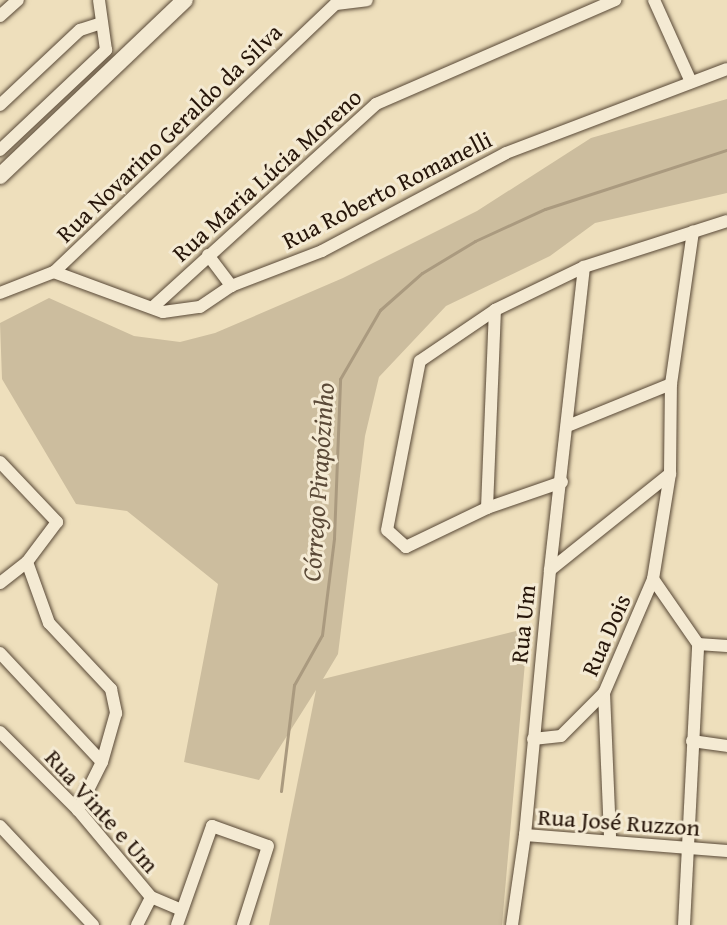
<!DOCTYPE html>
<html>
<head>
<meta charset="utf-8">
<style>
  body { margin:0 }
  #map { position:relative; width:727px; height:925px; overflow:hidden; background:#eedfbc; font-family:"Gentium Book Plus",serif }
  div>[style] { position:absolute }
  .green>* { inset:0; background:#ccbd9e }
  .stream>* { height:3px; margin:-1.5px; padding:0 1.5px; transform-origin:1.5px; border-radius:1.5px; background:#aa9a7f }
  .roads { filter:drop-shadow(0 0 2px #584836) drop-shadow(0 0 2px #584836) }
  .street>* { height:12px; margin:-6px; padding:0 6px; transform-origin:6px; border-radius:6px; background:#f4ead3 }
  .secondary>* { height:16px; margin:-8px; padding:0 8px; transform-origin:8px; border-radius:8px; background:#f4ead3 }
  span { translate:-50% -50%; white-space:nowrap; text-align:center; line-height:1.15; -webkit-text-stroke:6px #f4ead3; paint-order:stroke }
  .street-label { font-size:24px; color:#261509 }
  .water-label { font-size:26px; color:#5b4a38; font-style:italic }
</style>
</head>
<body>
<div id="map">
  <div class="green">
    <div style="clip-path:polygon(727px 99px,727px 193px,595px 223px,550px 256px,446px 306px,379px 377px,365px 436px,338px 654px,323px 679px,528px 628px,502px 925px,269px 925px,316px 690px,259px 780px,184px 762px,218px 584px,127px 511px,76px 504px,2px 379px,0 323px,49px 298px,134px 336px,180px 342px,215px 333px,343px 278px,477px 211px,591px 138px)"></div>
  </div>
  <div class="stream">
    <div style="left:281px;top:791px;width:107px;rotate:-83deg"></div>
    <div style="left:294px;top:685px;width:57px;rotate:-60.8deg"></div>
    <div style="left:322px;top:635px;width:98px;rotate:-82.9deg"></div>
    <div style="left:334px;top:538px;width:159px;rotate:-87.8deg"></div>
    <div style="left:340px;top:379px;width:80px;rotate:-59.9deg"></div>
    <div style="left:380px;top:310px;width:56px;rotate:-41.4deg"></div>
    <div style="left:422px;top:273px;width:62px;rotate:-31.1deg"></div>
    <div style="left:475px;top:241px;width:77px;rotate:-24.6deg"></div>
    <div style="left:545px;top:209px;width:191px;rotate:-18deg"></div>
  </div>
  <div class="roads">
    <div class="street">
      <div style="left:654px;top:0;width:90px;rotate:65.7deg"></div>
      <div style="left:336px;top:4px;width:31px;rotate:-7deg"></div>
      <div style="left:0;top:16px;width:24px;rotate:-42deg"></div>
      <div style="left:0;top:105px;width:110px;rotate:-43.2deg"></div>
      <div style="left:80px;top:30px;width:23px;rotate:-18deg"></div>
      <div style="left:0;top:150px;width:146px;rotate:-43.3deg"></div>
      <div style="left:106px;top:50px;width:50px;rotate:-98deg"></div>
      <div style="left:208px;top:255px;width:39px;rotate:53deg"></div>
      <div style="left:54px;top:272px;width:395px;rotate:-43.6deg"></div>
      <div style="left:0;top:293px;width:58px;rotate:-21.3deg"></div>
      <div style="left:54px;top:272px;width:116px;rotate:20.2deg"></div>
      <div style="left:163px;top:312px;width:37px;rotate:-8deg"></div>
      <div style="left:200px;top:307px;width:37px;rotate:-34deg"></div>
      <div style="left:231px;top:286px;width:97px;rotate:-21deg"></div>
      <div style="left:322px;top:251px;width:208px;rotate:-28deg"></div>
      <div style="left:506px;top:153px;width:236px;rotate:-20.8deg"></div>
      <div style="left:153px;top:307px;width:302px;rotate:-42.3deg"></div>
      <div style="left:376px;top:104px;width:261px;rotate:-23.5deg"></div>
      <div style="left:570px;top:425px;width:109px;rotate:-22.1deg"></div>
      <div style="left:0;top:462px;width:83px;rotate:46.5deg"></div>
      <div style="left:57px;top:522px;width:50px;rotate:126.9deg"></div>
      <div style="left:27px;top:562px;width:34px;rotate:142deg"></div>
      <div style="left:562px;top:482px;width:79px;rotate:160.9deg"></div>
      <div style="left:487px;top:508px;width:90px;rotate:154.3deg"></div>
      <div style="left:406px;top:547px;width:25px;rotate:-138deg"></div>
      <div style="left:387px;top:530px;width:172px;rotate:-79deg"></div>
      <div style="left:420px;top:361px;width:91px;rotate:-34.2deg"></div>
      <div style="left:495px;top:310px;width:99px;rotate:-25.8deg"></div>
      <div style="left:584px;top:267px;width:150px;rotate:-17.8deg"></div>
      <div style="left:487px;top:508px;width:198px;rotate:-87.7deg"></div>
      <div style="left:27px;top:562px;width:65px;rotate:70.2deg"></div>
      <div style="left:49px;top:623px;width:91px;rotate:46.8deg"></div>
      <div style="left:111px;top:689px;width:25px;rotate:78deg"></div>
      <div style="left:116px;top:713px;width:51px;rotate:105.9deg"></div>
      <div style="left:102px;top:762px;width:54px;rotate:116.6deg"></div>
      <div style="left:550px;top:570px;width:305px;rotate:-83.6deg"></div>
      <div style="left:653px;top:579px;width:79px;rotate:55.3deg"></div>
      <div style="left:698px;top:644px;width:29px;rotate:4deg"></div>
      <div style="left:0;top:653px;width:149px;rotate:46.9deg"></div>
      <div style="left:604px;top:693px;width:146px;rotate:87.6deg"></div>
      <div style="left:0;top:732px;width:110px;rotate:45deg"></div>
      <div style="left:78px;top:810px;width:114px;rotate:50deg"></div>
      <div style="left:151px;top:897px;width:30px;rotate:23deg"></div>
      <div style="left:533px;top:739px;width:28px;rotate:-6deg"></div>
      <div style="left:561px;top:736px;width:61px;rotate:-45deg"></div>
      <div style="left:604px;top:693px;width:124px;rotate:-66.7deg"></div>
      <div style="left:653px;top:579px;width:106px;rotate:-80.8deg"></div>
      <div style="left:670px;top:474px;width:90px;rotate:-89.4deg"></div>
      <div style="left:671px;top:384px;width:154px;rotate:-81.8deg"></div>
      <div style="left:692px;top:741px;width:35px;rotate:8deg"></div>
      <div style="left:0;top:826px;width:136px;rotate:46.8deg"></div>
      <div style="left:525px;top:835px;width:266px;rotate:-84.6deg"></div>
      <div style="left:550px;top:570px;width:154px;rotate:-38.7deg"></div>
      <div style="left:137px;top:925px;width:31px;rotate:-63deg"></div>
      <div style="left:177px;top:925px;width:105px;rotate:-70.5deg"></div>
      <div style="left:212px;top:826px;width:59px;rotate:19.7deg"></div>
      <div style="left:268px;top:846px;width:83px;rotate:107.6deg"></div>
      <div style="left:512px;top:925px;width:91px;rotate:-81.8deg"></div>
      <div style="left:525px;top:835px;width:203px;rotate:4.5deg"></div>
      <div style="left:684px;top:925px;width:281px;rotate:-87.1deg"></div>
    </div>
    <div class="secondary">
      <div style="left:0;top:176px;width:255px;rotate:-43.6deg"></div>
    </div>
  </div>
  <div class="street-label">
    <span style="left:169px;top:133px;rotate:-44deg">Rua Novarino Geraldo da Silva</span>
    <span style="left:267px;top:175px;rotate:-42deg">Rua Maria Lúcia Moreno</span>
    <span style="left:387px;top:190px;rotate:-27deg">Rua Roberto Romanelli</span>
    <span style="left:523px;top:624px;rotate:-84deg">Rua Um</span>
    <span style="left:606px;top:635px;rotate:-66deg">Rua Dois</span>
    <span style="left:102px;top:811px;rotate:48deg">Rua Vinte e Um</span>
    <span style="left:619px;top:822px;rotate:4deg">Rua José Ruzzon</span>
  </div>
  <div class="water-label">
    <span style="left:318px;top:482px;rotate:-86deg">Córrego Pirapózinho</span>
  </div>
</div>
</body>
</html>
